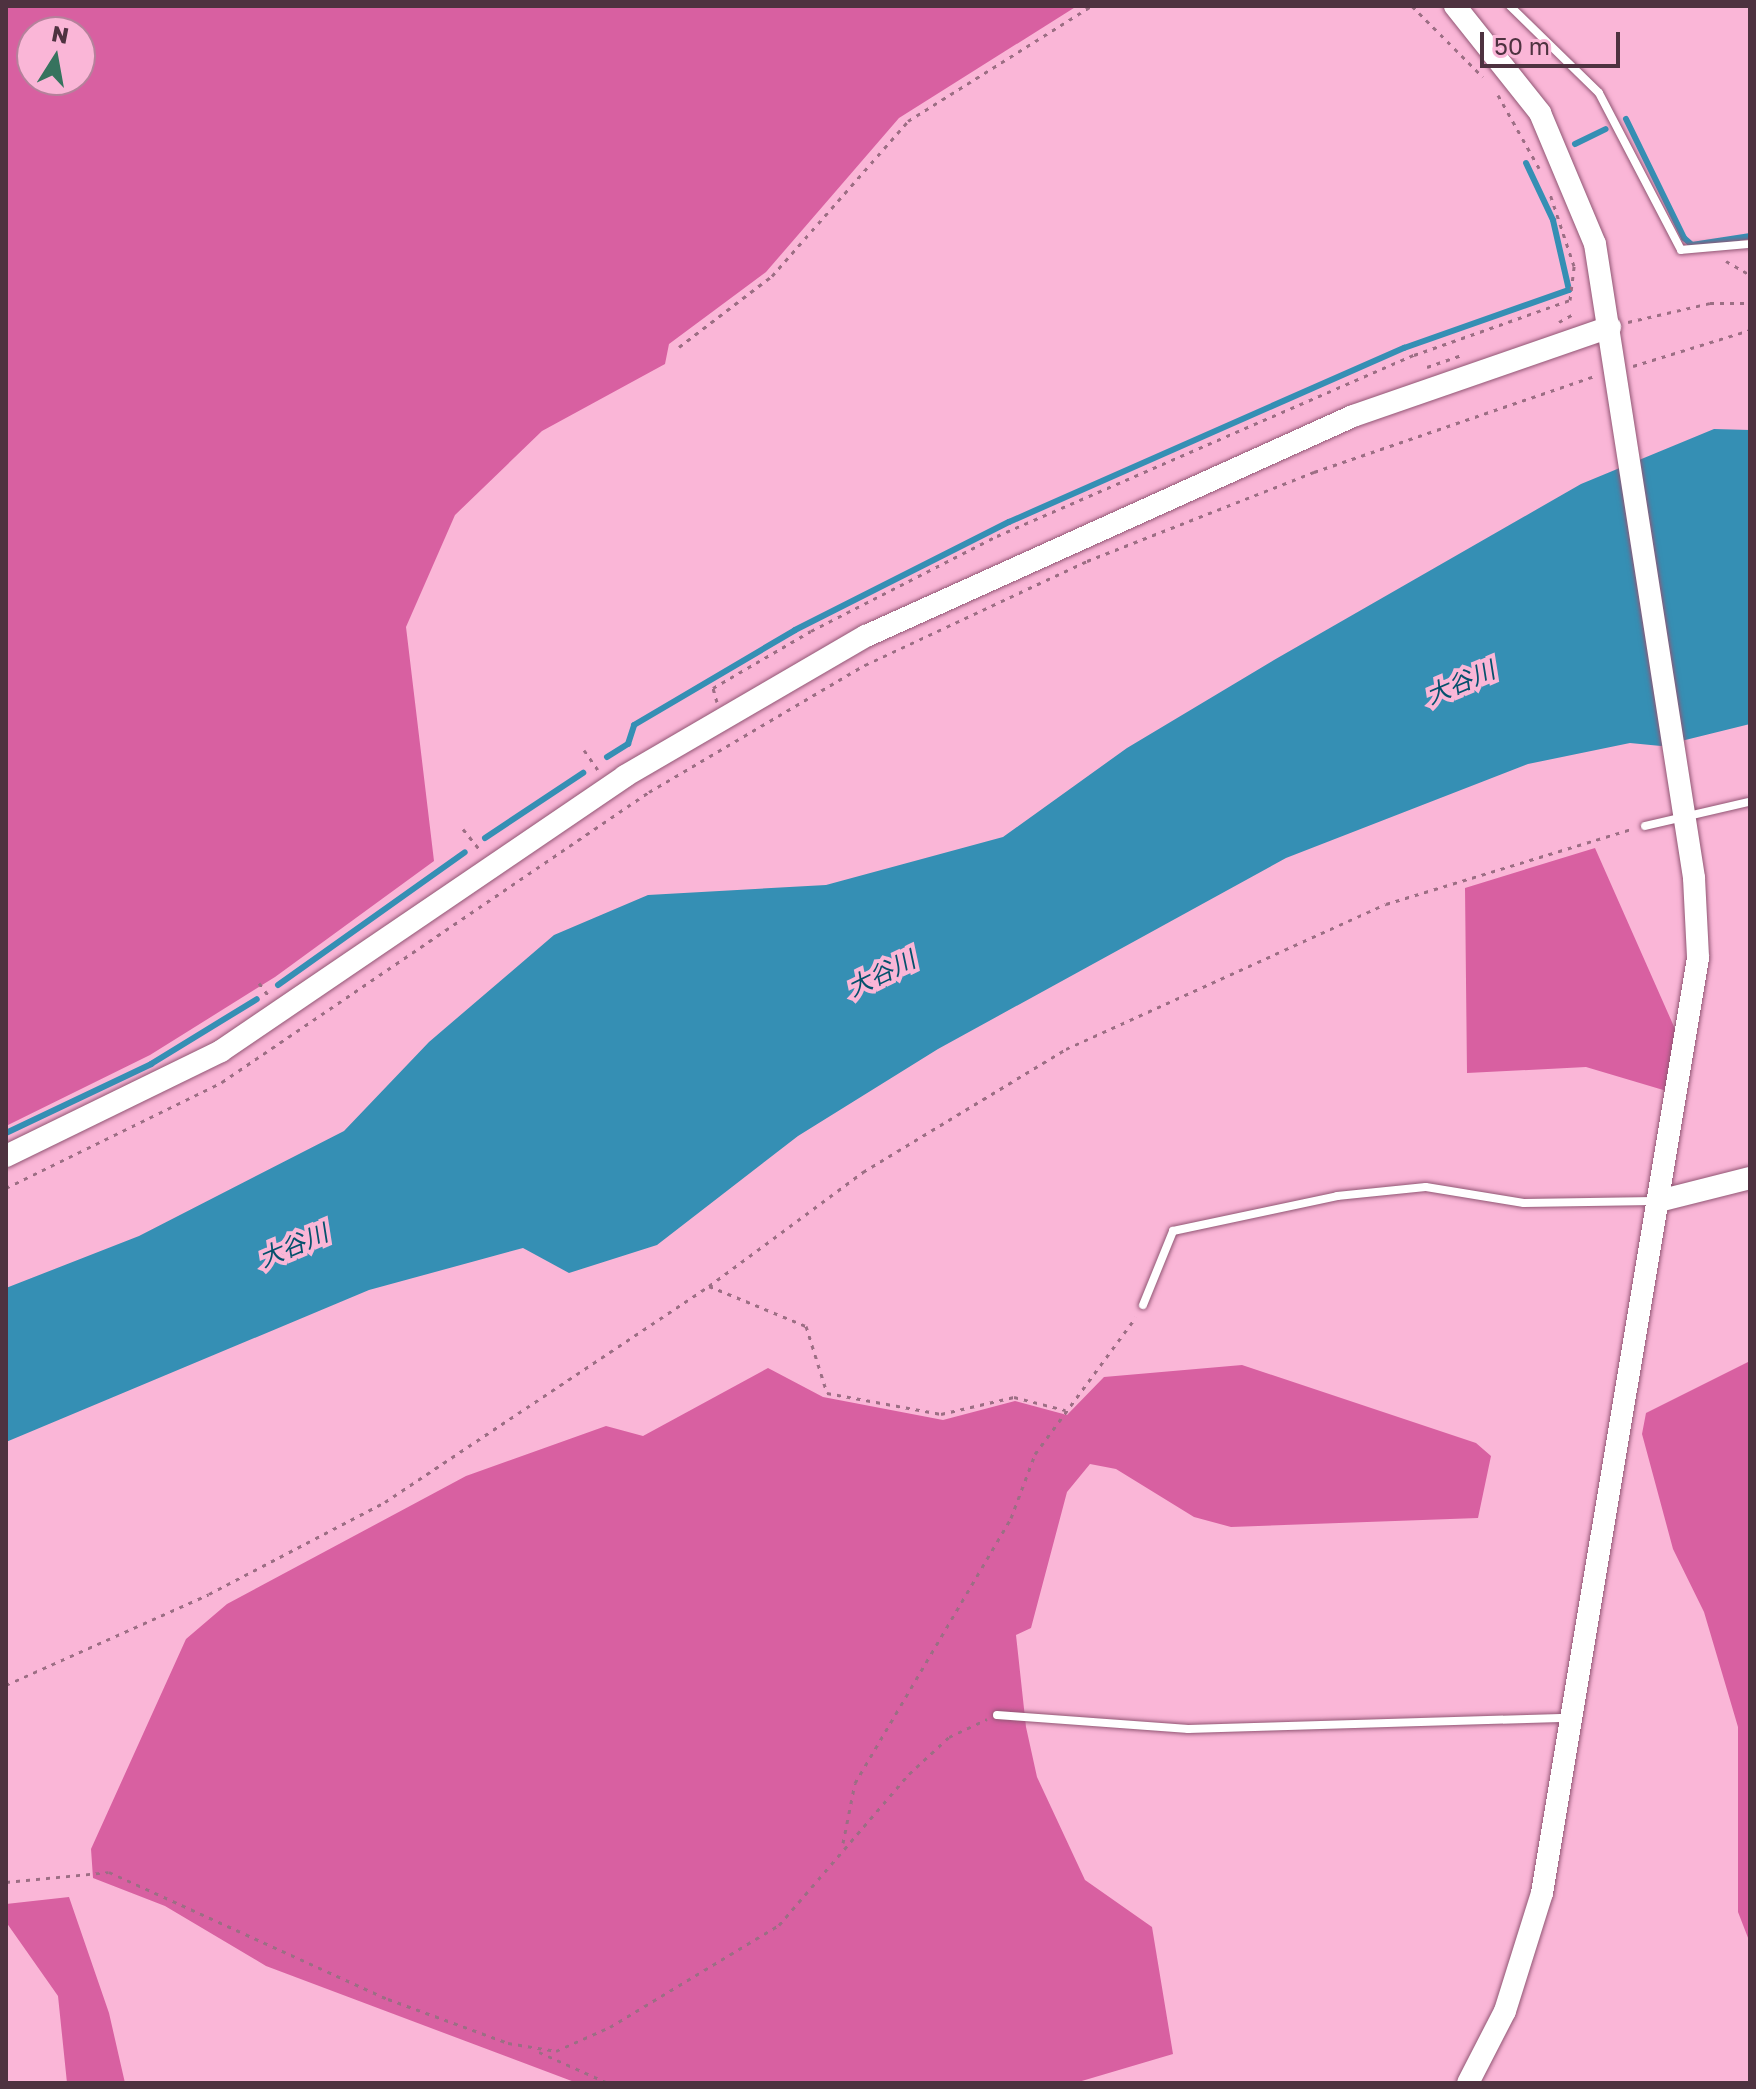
<!DOCTYPE html>
<html>
<head>
<meta charset="utf-8">
<style>
  body { margin:0 }
  #map { position:relative; width:1756px; height:2089px; overflow:hidden; background:#fab6d7; font-family:"Golos Text","Noto Sans JP",sans-serif }
  div>[style] { position:absolute }
  .forest>* { inset:0; background:#d860a1 }
  .water>* { inset:0; background:#358fb4 }
  .stream>* { height:6px; margin:-3px; padding:0 3px; transform-origin:3px; border-radius:3px; background:#358fb4 }
  .path>* { height:3px; margin-top:-1.5px; transform-origin:0; background:repeating-linear-gradient(90deg,#9c6e84 0 4px,transparent 0 10px) }
  .roads { filter:drop-shadow(0 0 2px #915674) drop-shadow(0 0 2px #915674) }
  .service>* { height:8px; margin:-4px; padding:0 4px; transform-origin:4px; border-radius:4px; background:#fff }
  .tertiary>* { height:22px; margin:-11px; padding:0 11px; transform-origin:11px; border-radius:11px; background:#fff }
  span { translate:-50% -50%; white-space:nowrap; text-align:center; line-height:1.15; -webkit-text-stroke:8px #fab6d7; paint-order:stroke }
  .water-label { font-size:24px; color:#04516c; font-style:italic }
  .frame { position:absolute; inset:0; border:8px solid #4e3240; pointer-events:none }
  .north { position:absolute; left:16px; top:16px; width:80px; height:80px; box-sizing:border-box; background:#fab6d7; border:2px solid #b5819b; border-radius:50%; rotate:11deg; font-size:22px; font-weight:700; line-height:32px; text-align:center; color:#4e3240 }
  .north::after { content:''; display:block; margin:auto; width:28px; height:36px; background:#36735e; clip-path:polygon(50% 0,100% 100%,50% 72%,0 100%) }
  .scale { position:absolute; left:1480px; top:32px; width:140px; height:36px; box-sizing:border-box; border:4px solid #4e3240; border-top:0; padding-left:10px; font-size:24px; line-height:28px; white-space:nowrap; color:#4e3240; -webkit-text-stroke:6px #fab6d7; paint-order:stroke }
</style>
</head>
<body>
<div id="map">
  <div class="forest">
    <div style="clip-path:polygon(evenodd,6px 6px,1077px 6px,899px 118px,766px 272px,669px 344px,665px 364px,542px 431px,455px 515px,406px 627px,434px 861px,275px 977px,150px 1055px,6px 1126px,6px 6px,32px 32px,80px 32px,80px 80px,32px 80px,32px 32px)"></div>
    <div style="clip-path:polygon(1595px 848px,1679px 1038px,1670px 1092px,1586px 1067px,1467px 1073px,1465px 888px)"></div>
    <div style="clip-path:polygon(1750px 1361px,1750px 1943px,1738px 1912px,1738px 1727px,1704px 1612px,1673px 1549px,1642px 1434px,1646px 1413px)"></div>
    <div style="clip-path:polygon(1242px 1365px,1476px 1443px,1491px 1456px,1478px 1518px,1231px 1527px,1194px 1517px,1116px 1469px,1090px 1464px,1067px 1492px,1031px 1628px,1016px 1635px,1026px 1727px,1037px 1777px,1085px 1880px,1152px 1927px,1173px 2054px,1075px 2083px,577px 2083px,266px 1966px,165px 1906px,93px 1878px,91px 1849px,186px 1639px,227px 1604px,466px 1476px,606px 1426px,643px 1436px,768px 1368px,823px 1397px,943px 1420px,1015px 1401px,1067px 1415px,1104px 1377px)"></div>
    <div style="clip-path:polygon(69px 1897px,109px 2013px,125px 2083px,67px 2083px,58px 1996px,6px 1922px,6px 1904px)"></div>
  </div>
  <div class="water">
    <div style="clip-path:polygon(1714px 429px,1750px 430px,1750px 724px,1661px 746px,1630px 743px,1528px 764px,1286px 858px,938px 1049px,798px 1136px,657px 1245px,569px 1273px,523px 1248px,369px 1290px,6px 1442px,6px 1288px,139px 1236px,344px 1131px,429px 1042px,554px 935px,648px 895px,826px 885px,1003px 837px,1127px 748px,1274px 660px,1581px 484px)"></div>
  </div>
  <div class="stream">
    <div style="left:1626px;top:119px;width:132px;rotate:64deg"></div>
    <div style="left:1684px;top:238px;width:11px;rotate:41deg"></div>
    <div style="left:1692px;top:245px;width:59px;rotate:-8.8deg"></div>
    <div style="left:1575px;top:144px;width:34px;rotate:-26deg"></div>
    <div style="left:607px;top:757px;width:25px;rotate:-32deg"></div>
    <div style="left:628px;top:744px;width:20px;rotate:-72deg"></div>
    <div style="left:634px;top:725px;width:187px;rotate:-30.5deg"></div>
    <div style="left:795px;top:630px;width:240px;rotate:-26.8deg"></div>
    <div style="left:1009px;top:522px;width:432px;rotate:-23.8deg"></div>
    <div style="left:1404px;top:348px;width:175px;rotate:-19.4deg"></div>
    <div style="left:1569px;top:290px;width:72px;rotate:-102.9deg"></div>
    <div style="left:1553px;top:220px;width:63px;rotate:-115.3deg"></div>
    <div style="left:485px;top:838px;width:118px;rotate:-33.6deg"></div>
    <div style="left:278px;top:985px;width:229px;rotate:-35.4deg"></div>
    <div style="left:6px;top:1133px;width:161px;rotate:-25.4deg"></div>
    <div style="left:151px;top:1064px;width:124px;rotate:-31.5deg"></div>
  </div>
  <div class="path">
    <div style="left:1412px;top:6px;width:100px;rotate:45deg"></div>
    <div style="left:1498px;top:95px;width:84px;rotate:60.7deg"></div>
    <div style="left:1726px;top:261px;width:28px;rotate:30deg"></div>
    <div style="left:1559px;top:322px;width:18px;rotate:-29deg"></div>
    <div style="left:1628px;top:322px;width:84px;rotate:-13deg"></div>
    <div style="left:1710px;top:303px;width:40px"></div>
    <div style="left:679px;top:347px;width:117px;rotate:-37.4deg"></div>
    <div style="left:772px;top:276px;width:206px;rotate:-48.7deg"></div>
    <div style="left:908px;top:121px;width:216px;rotate:-32.1deg"></div>
    <div style="left:1633px;top:366px;width:122px;rotate:-17.1deg"></div>
    <div style="left:1427px;top:367px;width:36px;rotate:-19deg"></div>
    <div style="left:717px;top:702px;width:15px;rotate:-106deg"></div>
    <div style="left:713px;top:688px;width:113px;rotate:-30.2deg"></div>
    <div style="left:811px;top:631px;width:209px;rotate:-27.1deg"></div>
    <div style="left:997px;top:536px;width:455px;rotate:-23.5deg"></div>
    <div style="left:1414px;top:355px;width:165px;rotate:-19.4deg"></div>
    <div style="left:1570px;top:300px;width:34px;rotate:-83deg"></div>
    <div style="left:1574px;top:266px;width:76px;rotate:-108.4deg"></div>
    <div style="left:584px;top:750px;width:24px;rotate:55deg"></div>
    <div style="left:463px;top:829px;width:27px;rotate:51deg"></div>
    <div style="left:259px;top:983px;width:15px;rotate:53deg"></div>
    <div style="left:6px;top:1188px;width:241px;rotate:-26.1deg"></div>
    <div style="left:222px;top:1082px;width:516px;rotate:-34.18deg"></div>
    <div style="left:649px;top:792px;width:251px;rotate:-30.5deg"></div>
    <div style="left:865px;top:665px;width:245px;rotate:-25.1deg"></div>
    <div style="left:1087px;top:561px;width:244px;rotate:-21.4deg"></div>
    <div style="left:1314px;top:472px;width:297px;rotate:-18.9deg"></div>
    <div style="left:709px;top:1286px;width:105px;rotate:22.4deg"></div>
    <div style="left:806px;top:1326px;width:70px;rotate:72.6deg"></div>
    <div style="left:827px;top:1393px;width:116px;rotate:10.4deg"></div>
    <div style="left:941px;top:1414px;width:75px;rotate:-13.1deg"></div>
    <div style="left:1014px;top:1397px;width:53px;rotate:14.3deg"></div>
    <div style="left:6px;top:1685px;width:222px;rotate:-24.1deg"></div>
    <div style="left:209px;top:1594px;width:199px;rotate:-27.6deg"></div>
    <div style="left:385px;top:1502px;width:389px;rotate:-33.7deg"></div>
    <div style="left:709px;top:1286px;width:192px;rotate:-36.5deg"></div>
    <div style="left:863px;top:1172px;width:237px;rotate:-31.2deg"></div>
    <div style="left:1066px;top:1049px;width:351px;rotate:-24.4deg"></div>
    <div style="left:1386px;top:904px;width:257px;rotate:-17deg"></div>
    <div style="left:843px;top:1843px;width:61px;rotate:-78.7deg"></div>
    <div style="left:855px;top:1783px;width:308px;rotate:-59.5deg"></div>
    <div style="left:1011px;top:1518px;width:68px;rotate:-69.4deg"></div>
    <div style="left:1035px;top:1454px;width:170px;rotate:-53.6deg"></div>
    <div style="left:6px;top:1882px;width:103px;rotate:-5.5deg"></div>
    <div style="left:109px;top:1872px;width:307px;rotate:24.5deg"></div>
    <div style="left:388px;top:1999px;width:128px;rotate:20.1deg"></div>
    <div style="left:508px;top:2043px;width:49px;rotate:9.5deg"></div>
    <div style="left:556px;top:2051px;width:59px;rotate:-24deg"></div>
    <div style="left:610px;top:2027px;width:197px;rotate:-31.1deg"></div>
    <div style="left:779px;top:1925px;width:199px;rotate:-49.3deg"></div>
    <div style="left:909px;top:1774px;width:54px;rotate:-42.8deg"></div>
    <div style="left:949px;top:1737px;width:42px;rotate:-25.3deg"></div>
    <div style="left:539px;top:2052px;width:76px;rotate:24.2deg"></div>
  </div>
  <div class="roads">
    <div class="service">
      <div style="left:1510px;top:6px;width:124px;rotate:44.3deg"></div>
      <div style="left:1599px;top:93px;width:177px;rotate:62.4deg"></div>
      <div style="left:1681px;top:250px;width:69px;rotate:-5deg"></div>
      <div style="left:1645px;top:826px;width:106px;rotate:-13.1deg"></div>
      <div style="left:1143px;top:1305px;width:80px;rotate:-67.9deg"></div>
      <div style="left:1173px;top:1231px;width:168px;rotate:-12deg"></div>
      <div style="left:1337px;top:1196px;width:89px;rotate:-5.8deg"></div>
      <div style="left:1426px;top:1187px;width:99px;rotate:9.3deg"></div>
      <div style="left:1524px;top:1203px;width:130px;rotate:-0.9deg"></div>
      <div style="left:997px;top:1715px;width:192px;rotate:4.2deg"></div>
      <div style="left:1188px;top:1729px;width:381px;rotate:-1.7deg"></div>
    </div>
    <div class="tertiary">
      <div style="left:1455px;top:6px;width:137px;rotate:51.5deg"></div>
      <div style="left:1540px;top:113px;width:142px;rotate:67.2deg"></div>
      <div style="left:1595px;top:244px;width:642px;rotate:81.12deg"></div>
      <div style="left:1694px;top:878px;width:80px;rotate:87.1deg"></div>
      <div style="left:1698px;top:958px;width:948px;rotate:99.47deg"></div>
      <div style="left:1542px;top:1893px;width:124px;rotate:107.4deg"></div>
      <div style="left:1505px;top:2011px;width:81px;rotate:117.2deg"></div>
      <div style="left:6px;top:1156px;width:239px;rotate:-26deg"></div>
      <div style="left:221px;top:1051px;width:489px;rotate:-34.2deg"></div>
      <div style="left:625px;top:776px;width:279px;rotate:-30.2deg"></div>
      <div style="left:866px;top:636px;width:534px;rotate:-24.31deg"></div>
      <div style="left:1353px;top:416px;width:272px;rotate:-19.1deg"></div>
      <div style="left:1663px;top:1200px;width:90px;rotate:-14.2deg"></div>
    </div>
  </div>
  <div class="water-label">
    <span style="left:1460px;top:682px;rotate:-23deg">大谷川</span>
    <span style="left:881px;top:973px;rotate:-26deg">大谷川</span>
    <span style="left:293px;top:1245px;rotate:-23deg">大谷川</span>
  </div>
  <div class="frame"></div>
  <div class="north">N</div>
  <div class="scale">50 m</div>
</div>
</body>
</html>
